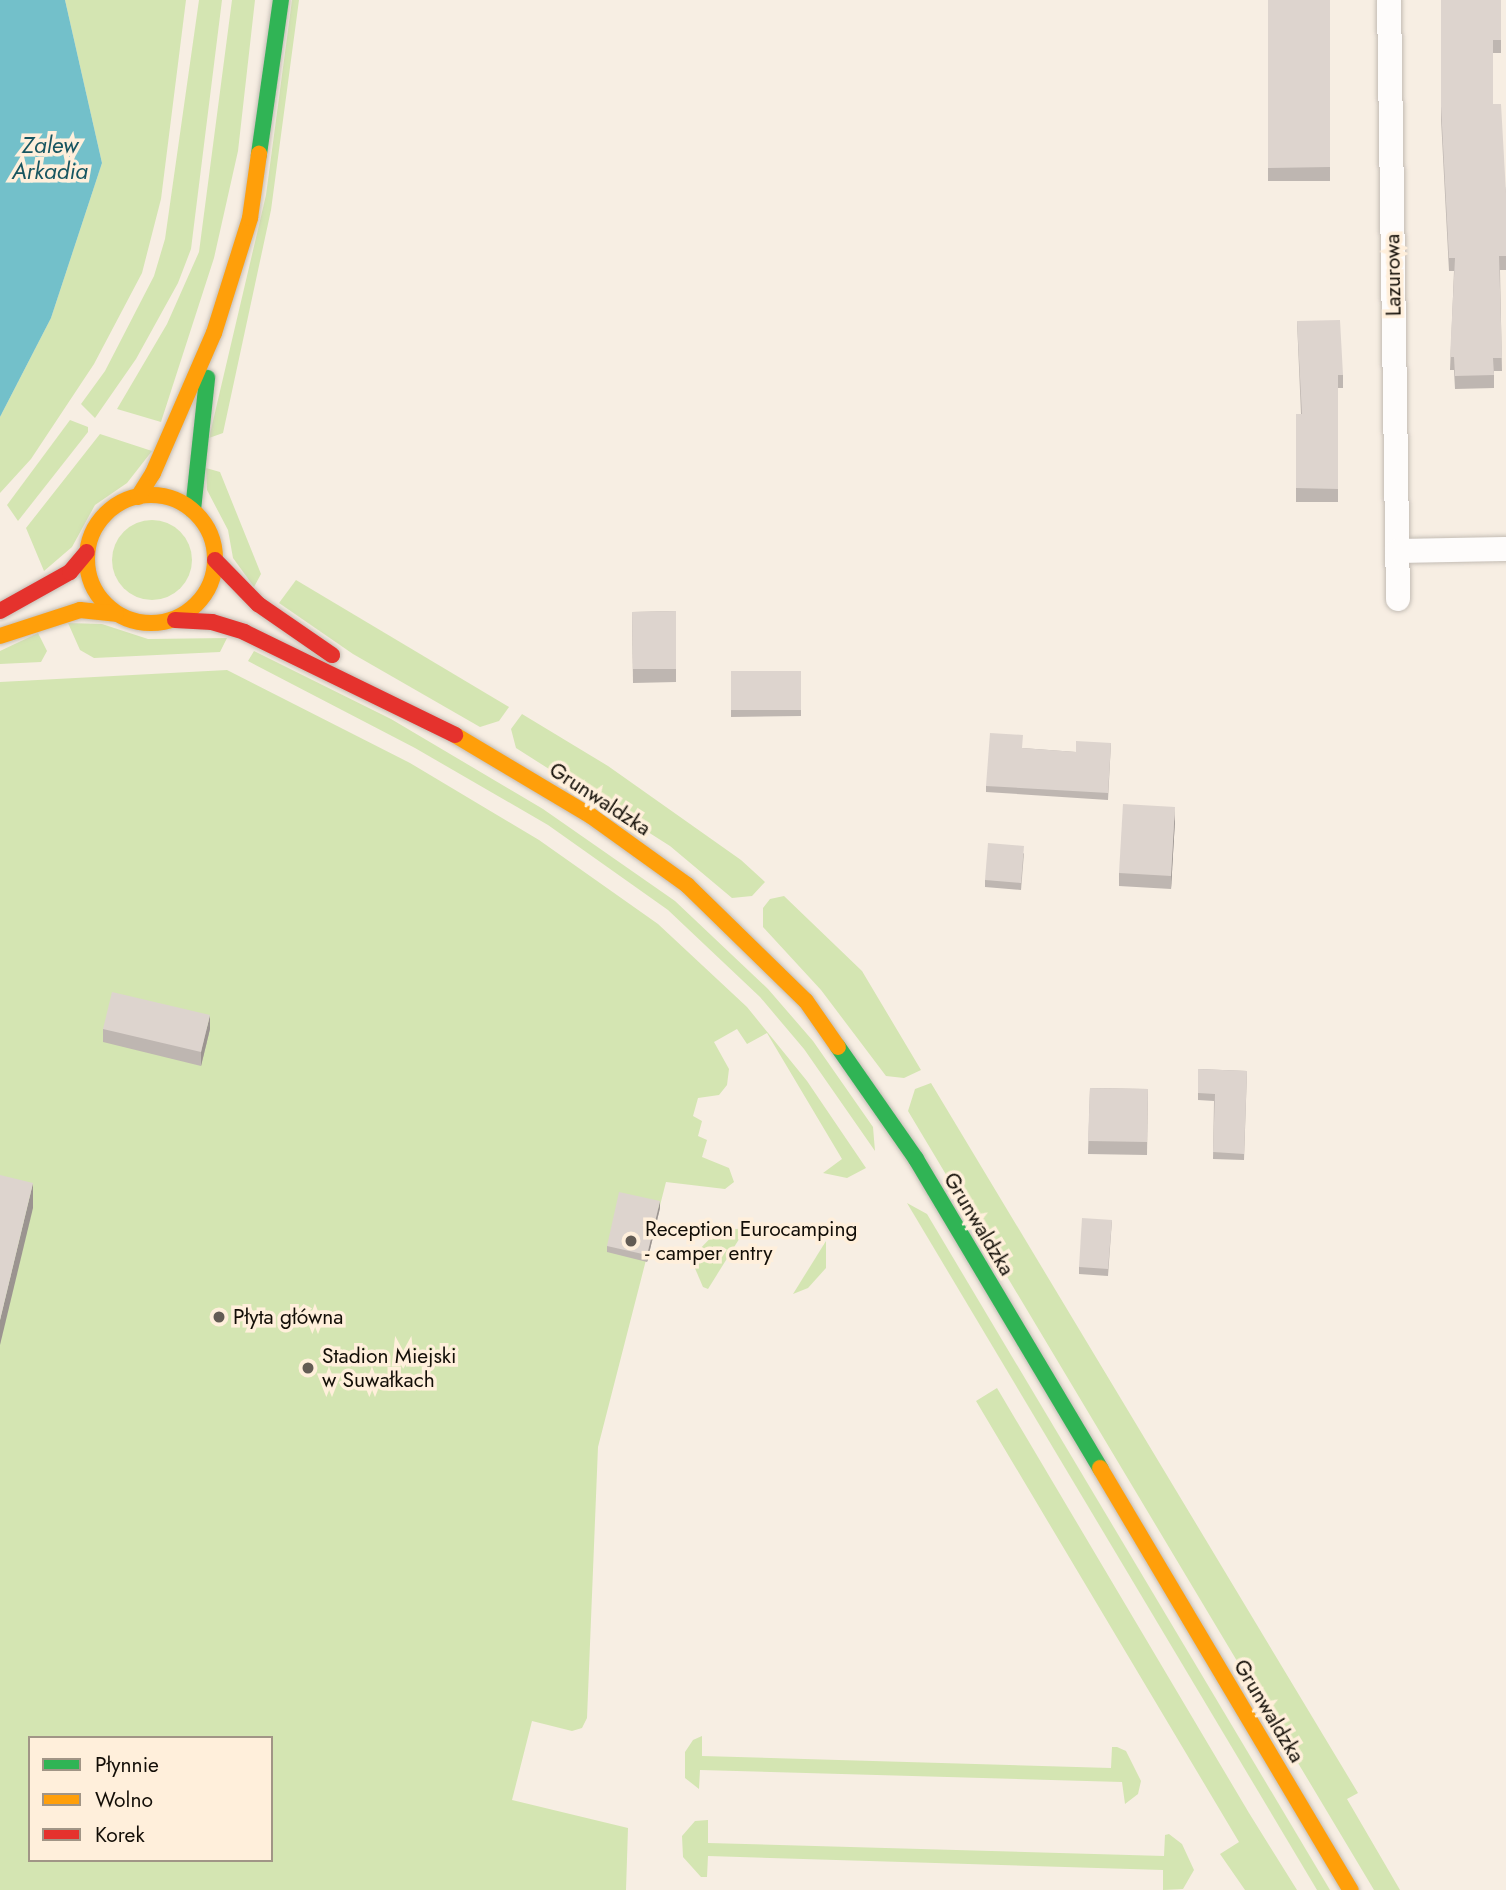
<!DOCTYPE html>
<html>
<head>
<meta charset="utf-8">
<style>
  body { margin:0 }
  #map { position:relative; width:1506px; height:1890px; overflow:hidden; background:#f7eee3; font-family:Jost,sans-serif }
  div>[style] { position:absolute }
  .green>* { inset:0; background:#d4e5b2 }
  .round { border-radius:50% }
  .water>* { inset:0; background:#73c0ca }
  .roads { filter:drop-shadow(0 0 2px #c3bcb4) drop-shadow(0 0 2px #c3bcb4) }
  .street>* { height:24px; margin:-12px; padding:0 12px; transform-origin:12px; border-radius:12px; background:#fefcfb }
  .fast>* { height:16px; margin:-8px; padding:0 8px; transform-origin:8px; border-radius:8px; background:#30b455 }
  .slow>* { height:16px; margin:-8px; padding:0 8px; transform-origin:8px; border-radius:8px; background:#ff9f0a }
  .slow>.ring { margin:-8px; padding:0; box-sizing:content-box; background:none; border:16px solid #ff9f0a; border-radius:50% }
  .jam>* { height:16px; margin:-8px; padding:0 8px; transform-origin:8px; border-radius:8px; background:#e5322d }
  .wall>* { inset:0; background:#beb6b1 }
  .shaded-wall>* { inset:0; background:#9b9490 }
  .building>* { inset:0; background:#ddd4ce }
  .dots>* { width:19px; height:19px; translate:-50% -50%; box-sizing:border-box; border:4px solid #ffefdb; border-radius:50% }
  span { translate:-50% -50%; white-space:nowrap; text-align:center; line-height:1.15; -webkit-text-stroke:7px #ffefdb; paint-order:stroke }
  .street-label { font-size:21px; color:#130e07 }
  .poi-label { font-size:21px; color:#130e07 }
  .left { translate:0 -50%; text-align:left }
  .water-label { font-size:23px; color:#175560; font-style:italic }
  .legend { position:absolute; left:28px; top:1736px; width:245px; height:126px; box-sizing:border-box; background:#ffefdb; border:2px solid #a19586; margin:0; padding:9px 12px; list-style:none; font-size:21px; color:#130e07 }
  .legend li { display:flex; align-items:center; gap:14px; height:35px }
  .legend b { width:35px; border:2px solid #a19586 }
</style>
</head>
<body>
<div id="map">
  <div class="green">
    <div style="clip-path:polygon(65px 0,186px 0,161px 199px,142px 273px,94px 364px,31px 459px,0 493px,0 417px,51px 318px,102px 163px)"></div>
    <div style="clip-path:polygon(199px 0,222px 0,191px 249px,178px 283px,136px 359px,95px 418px,81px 404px,105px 371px,154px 276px,165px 239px)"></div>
    <div style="clip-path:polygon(232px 0,255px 0,238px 151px,214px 258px,161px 422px,117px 409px,167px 324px,199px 252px)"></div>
    <div style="clip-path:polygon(292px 0,299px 0,271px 210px,223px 433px,209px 438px,266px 195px)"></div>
    <div style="clip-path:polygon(70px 420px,88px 427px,88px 432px,18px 521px,7px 505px)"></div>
    <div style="clip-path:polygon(100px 434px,152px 451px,127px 483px,95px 505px,72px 547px,44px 571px,26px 528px)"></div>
    <div style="clip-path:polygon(206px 468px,220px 472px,261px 574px,254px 587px,233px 558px,228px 530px,207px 490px)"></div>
    <div class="round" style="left:112px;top:520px;width:80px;height:80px"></div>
    <div style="clip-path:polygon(296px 580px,509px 707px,499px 721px,480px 727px,353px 654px,279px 603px)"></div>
    <div style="clip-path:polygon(68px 623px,102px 624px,148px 639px,227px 638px,220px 652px,94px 658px,80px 650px)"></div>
    <div style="clip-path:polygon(38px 633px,47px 651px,41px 662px,0 664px,0 651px)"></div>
    <div style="clip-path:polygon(254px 651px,391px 719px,543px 809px,675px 901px,768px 989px,813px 1041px,873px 1127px,875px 1151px,804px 1049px,760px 997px,668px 910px,548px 825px,415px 748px,248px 661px)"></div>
    <div style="clip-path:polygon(evenodd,227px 670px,410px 763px,539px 840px,658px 924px,747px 1007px,807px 1081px,866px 1168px,847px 1178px,823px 1173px,842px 1159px,767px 1033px,747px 1044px,737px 1029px,714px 1042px,729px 1069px,727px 1085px,719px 1095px,698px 1098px,693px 1116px,702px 1121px,698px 1136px,707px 1140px,702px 1157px,729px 1168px,734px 1182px,725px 1189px,666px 1182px,598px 1447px,587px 1718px,582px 1728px,572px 1731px,532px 1721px,512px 1800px,628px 1828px,626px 1890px,0 1890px,0 682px,227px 670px,30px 1738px,271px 1738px,271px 1860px,30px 1860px,30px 1738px)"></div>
    <div style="clip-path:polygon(522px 714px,608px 766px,741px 860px,765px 882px,752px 896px,732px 898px,670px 846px,516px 748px,511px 729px)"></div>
    <div style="clip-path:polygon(784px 896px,862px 971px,921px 1070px,904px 1078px,886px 1076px,821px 990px,763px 927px,763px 908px,770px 899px)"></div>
    <div style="clip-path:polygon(931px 1083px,1358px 1793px,1347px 1799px,1400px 1890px,1374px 1890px,908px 1111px,915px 1089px)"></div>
    <div style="clip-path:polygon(907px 1203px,927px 1214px,1330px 1890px,1317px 1890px)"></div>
    <div style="clip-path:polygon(746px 1228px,708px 1289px,703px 1287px,694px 1266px,698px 1251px,717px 1231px)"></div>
    <div style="clip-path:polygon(826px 1241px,826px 1268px,808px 1288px,793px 1294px)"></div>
    <div style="clip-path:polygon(997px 1388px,1249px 1813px,1297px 1890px,1245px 1890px,1220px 1854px,1239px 1842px,976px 1401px)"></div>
    <div style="clip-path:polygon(702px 1736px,702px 1756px,1111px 1768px,1112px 1747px,1117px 1747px,1126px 1751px,1141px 1781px,1138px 1794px,1125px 1804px,1122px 1782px,700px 1770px,699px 1789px,685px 1778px,685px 1752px,693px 1740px)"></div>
    <div style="clip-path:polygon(708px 1820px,708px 1843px,1164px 1856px,1165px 1835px,1169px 1834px,1182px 1844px,1194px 1870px,1183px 1889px,1163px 1890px,1163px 1870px,708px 1856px,707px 1877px,701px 1877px,683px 1857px,682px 1836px,695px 1821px)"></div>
  </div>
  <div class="water">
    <div style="clip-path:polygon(0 0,65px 0,102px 163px,51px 318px,0 417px)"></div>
  </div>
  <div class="roads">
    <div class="street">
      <div style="left:1389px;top:0;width:599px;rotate:89.14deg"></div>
      <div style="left:1397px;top:551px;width:109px;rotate:-1.1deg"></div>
    </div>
    <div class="fast">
      <div style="left:259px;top:154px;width:156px;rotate:-81.9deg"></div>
      <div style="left:193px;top:510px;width:133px;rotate:-83.9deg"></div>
      <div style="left:838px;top:1047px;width:136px;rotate:55.1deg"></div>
      <div style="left:916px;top:1159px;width:360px;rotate:59.2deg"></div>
    </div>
    <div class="slow">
      <div class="ring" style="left:87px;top:495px;width:112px;height:112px"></div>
      <div style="left:138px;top:497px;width:28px;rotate:-58deg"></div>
      <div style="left:153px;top:473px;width:153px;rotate:-66.5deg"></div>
      <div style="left:214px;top:333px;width:121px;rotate:-72.6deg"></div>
      <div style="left:250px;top:218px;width:65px;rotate:-82deg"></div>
      <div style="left:0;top:636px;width:84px;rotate:-18deg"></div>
      <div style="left:80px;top:610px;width:36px;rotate:6deg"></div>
      <div style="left:455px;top:735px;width:158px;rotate:30.8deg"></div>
      <div style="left:591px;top:816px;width:118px;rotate:35.7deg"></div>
      <div style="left:687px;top:885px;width:166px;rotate:44.3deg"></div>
      <div style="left:806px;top:1001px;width:56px;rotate:55.2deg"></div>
      <div style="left:1100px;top:1468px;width:491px;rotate:59.3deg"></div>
    </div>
    <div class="jam">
      <div style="left:215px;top:560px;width:62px;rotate:45.7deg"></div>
      <div style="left:258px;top:604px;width:90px;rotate:34.6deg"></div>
      <div style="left:0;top:611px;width:80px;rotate:-29.1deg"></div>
      <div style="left:70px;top:572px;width:26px;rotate:-50deg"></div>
      <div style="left:175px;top:620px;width:37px;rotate:3deg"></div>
      <div style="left:212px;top:622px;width:34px;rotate:17deg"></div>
      <div style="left:244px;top:632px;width:235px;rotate:26deg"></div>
    </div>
  </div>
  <div class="wall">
    <div style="clip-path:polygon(1268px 0,1330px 0,1330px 181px,1268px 181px)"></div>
    <div style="clip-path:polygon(1441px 0,1501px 40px,1501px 53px,1493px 53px,1493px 104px,1506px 193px,1506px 270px,1500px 270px,1502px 371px,1494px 371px,1494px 388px,1455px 389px,1454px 370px,1450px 370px,1454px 271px,1449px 271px,1441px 119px)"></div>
    <div style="clip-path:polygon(1297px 321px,1343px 375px,1343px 388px,1338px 388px,1338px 502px,1296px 502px,1296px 414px,1301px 414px)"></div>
    <div style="clip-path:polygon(676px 611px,676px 682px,633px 683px,632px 612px)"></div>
    <div style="clip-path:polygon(731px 671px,801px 671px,801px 716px,731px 717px)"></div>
    <div style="clip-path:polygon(1111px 743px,1108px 800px,986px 792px,986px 786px,1022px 748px,1076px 752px)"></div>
    <div style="clip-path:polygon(1175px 820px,1171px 889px,1119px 886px,1119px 873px)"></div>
    <div style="clip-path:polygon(1024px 853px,1021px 890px,985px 887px,985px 880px)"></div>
    <div style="clip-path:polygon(103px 1029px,210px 1029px,201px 1066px,103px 1042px)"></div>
    <div style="clip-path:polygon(1198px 1069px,1247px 1071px,1244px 1160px,1213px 1159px,1214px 1101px,1198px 1100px)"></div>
    <div style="clip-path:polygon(1090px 1088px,1148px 1089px,1147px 1155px,1088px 1154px)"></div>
    <div style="clip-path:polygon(660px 1208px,647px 1262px,607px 1252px,607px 1246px)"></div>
    <div style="clip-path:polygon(1112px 1220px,1108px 1276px,1079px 1274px,1079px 1267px)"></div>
  </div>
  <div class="shaded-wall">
    <div style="clip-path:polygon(1175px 807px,1175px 820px,1171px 889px,1171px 876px)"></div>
    <div style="clip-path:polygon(210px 1015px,210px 1029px,201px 1066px,201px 1052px)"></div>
    <div style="clip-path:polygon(33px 1183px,33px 1208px,0 1345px,0 1320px)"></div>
    <div style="clip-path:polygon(660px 1201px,660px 1208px,647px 1262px,647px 1255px)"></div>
  </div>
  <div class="building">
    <div style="clip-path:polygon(1268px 0,1330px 0,1330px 167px,1268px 168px)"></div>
    <div style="clip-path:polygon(1441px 0,1501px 0,1501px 40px,1493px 40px,1493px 104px,1501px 104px,1506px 193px,1506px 256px,1499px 256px,1502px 358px,1493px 358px,1494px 375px,1455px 376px,1454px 357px,1450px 357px,1455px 258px,1449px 258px,1441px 106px)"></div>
    <div style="clip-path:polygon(1340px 320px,1343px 375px,1338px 375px,1338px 489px,1296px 488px,1296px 414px,1302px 414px,1297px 321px)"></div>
    <div style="clip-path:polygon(676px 611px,676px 669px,633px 669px,632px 612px)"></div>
    <div style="clip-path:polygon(731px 671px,801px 671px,801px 710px,731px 710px)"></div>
    <div style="clip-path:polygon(990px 733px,1023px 735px,1022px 748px,1076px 752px,1076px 741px,1111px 743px,1108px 793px,986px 786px)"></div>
    <div style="clip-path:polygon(1123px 804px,1175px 807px,1171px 876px,1119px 873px)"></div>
    <div style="clip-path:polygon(988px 843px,1024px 846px,1021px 883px,985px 880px)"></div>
    <div style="clip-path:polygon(112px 992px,210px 1015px,201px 1052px,103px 1029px)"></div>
    <div style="clip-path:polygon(1198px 1069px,1247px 1071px,1244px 1154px,1213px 1152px,1215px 1094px,1198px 1093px)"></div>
    <div style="clip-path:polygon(1090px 1088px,1148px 1089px,1147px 1142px,1088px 1141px)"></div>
    <div style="clip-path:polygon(0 1175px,33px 1183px,0 1320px)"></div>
    <div style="clip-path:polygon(619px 1192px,660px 1201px,647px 1255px,607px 1246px)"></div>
    <div style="clip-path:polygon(1082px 1218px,1112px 1220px,1108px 1269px,1079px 1267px)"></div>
  </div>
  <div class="dots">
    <div style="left:631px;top:1241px;background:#635c54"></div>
    <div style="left:219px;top:1317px;background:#635c54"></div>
    <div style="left:308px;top:1368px;background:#635c54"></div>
  </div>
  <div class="street-label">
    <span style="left:1393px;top:275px;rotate:-91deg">Lazurowa</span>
    <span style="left:600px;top:799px;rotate:33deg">Grunwaldzka</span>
    <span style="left:979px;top:1224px;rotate:59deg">Grunwaldzka</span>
    <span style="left:1269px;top:1711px;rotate:59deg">Grunwaldzka</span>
  </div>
  <div class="poi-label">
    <span class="left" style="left:645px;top:1241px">Reception Eurocamping<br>- camper entry</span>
    <span class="left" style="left:233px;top:1317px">Płyta główna</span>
    <span class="left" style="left:322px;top:1368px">Stadion Miejski<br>w Suwałkach</span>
  </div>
  <div class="water-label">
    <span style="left:50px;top:158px">Zalew<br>Arkadia</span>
  </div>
  <ul class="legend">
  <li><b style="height:9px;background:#30b455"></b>Płynnie</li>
  <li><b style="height:9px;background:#ff9f0a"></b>Wolno</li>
  <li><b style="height:9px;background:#e5322d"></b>Korek</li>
  </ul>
</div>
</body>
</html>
